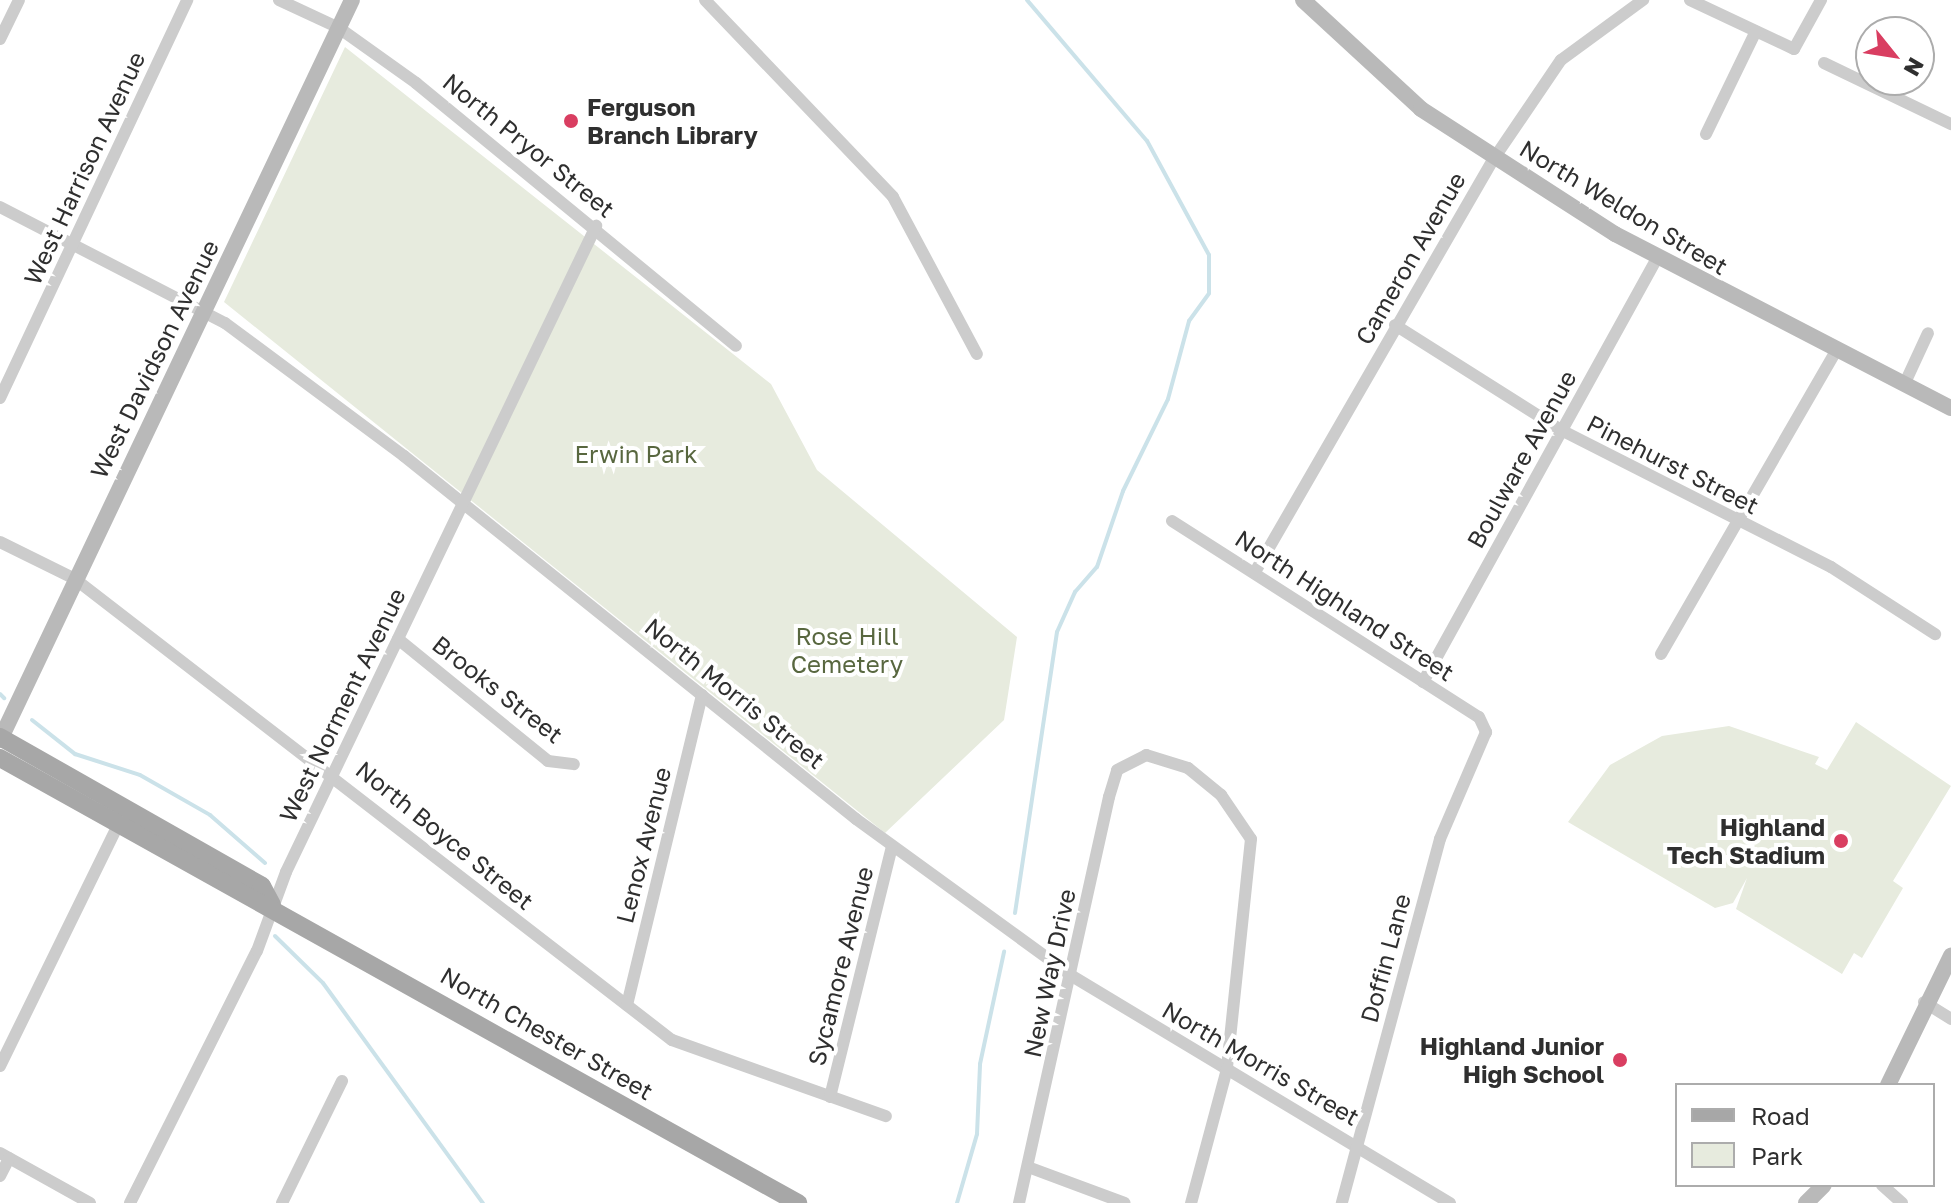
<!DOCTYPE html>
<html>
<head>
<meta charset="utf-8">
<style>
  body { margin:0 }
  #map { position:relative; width:1951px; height:1203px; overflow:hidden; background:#fff; font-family:"Golos Text",sans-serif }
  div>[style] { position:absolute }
  .green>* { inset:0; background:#e7ebde }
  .stream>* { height:4px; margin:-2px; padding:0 2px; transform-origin:2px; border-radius:2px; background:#cbe2e9 }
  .street>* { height:12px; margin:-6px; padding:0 6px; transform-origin:6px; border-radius:6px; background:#ccc }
  .secondary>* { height:16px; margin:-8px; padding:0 8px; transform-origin:8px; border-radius:8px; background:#b9b9b9 }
  .primary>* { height:18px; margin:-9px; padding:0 9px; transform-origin:9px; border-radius:9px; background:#a7a7a7 }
  .dots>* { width:22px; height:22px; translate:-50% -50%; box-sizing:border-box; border:4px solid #fff; border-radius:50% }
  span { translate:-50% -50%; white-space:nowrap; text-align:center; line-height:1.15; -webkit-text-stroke:8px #fff; paint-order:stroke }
  .poi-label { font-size:24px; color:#2f2f2f; font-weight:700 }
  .left { translate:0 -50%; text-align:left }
  .right { translate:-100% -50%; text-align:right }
  .street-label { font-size:24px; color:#2f2f2f }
  .park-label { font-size:24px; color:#58673f }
  .legend { position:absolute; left:1675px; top:1083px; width:260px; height:104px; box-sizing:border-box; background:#fff; border:2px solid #acacac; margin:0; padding:10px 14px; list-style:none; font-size:24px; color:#2f2f2f }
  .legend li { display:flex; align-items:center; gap:16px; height:40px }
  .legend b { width:40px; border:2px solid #acacac }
  .north { position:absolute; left:1855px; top:16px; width:80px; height:80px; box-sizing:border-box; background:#fff; border:2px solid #acacac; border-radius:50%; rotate:120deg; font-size:22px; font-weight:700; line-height:32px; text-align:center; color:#2f2f2f }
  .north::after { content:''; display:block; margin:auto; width:28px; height:36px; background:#d93e61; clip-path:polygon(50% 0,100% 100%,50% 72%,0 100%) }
</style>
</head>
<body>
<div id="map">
  <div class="green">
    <div style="clip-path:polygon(345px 47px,771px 384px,817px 470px,1017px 637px,1004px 720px,885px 833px,224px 302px)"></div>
    <div style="clip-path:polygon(1856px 722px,1951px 786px,1893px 881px,1903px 888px,1862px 958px,1854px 953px,1842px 974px,1736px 909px,1747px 878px,1733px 903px,1715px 908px,1568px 822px,1610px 765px,1662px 736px,1729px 726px,1819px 757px,1815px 764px,1827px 770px)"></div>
  </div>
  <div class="stream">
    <div style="left:0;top:694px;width:6px;rotate:45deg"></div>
    <div style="left:32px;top:720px;width:55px;rotate:38.3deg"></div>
    <div style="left:75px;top:754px;width:68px;rotate:17.9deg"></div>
    <div style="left:140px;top:775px;width:81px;rotate:29.7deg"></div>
    <div style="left:210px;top:815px;width:73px;rotate:41.1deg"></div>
    <div style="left:1015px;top:913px;width:284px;rotate:-81.5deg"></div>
    <div style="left:1057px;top:632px;width:44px;rotate:-65.8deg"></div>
    <div style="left:1075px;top:592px;width:33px;rotate:-49deg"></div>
    <div style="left:1097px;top:567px;width:80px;rotate:-71.1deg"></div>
    <div style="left:1123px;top:491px;width:102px;rotate:-63.9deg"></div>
    <div style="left:1168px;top:399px;width:81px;rotate:-74.9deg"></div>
    <div style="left:1189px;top:321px;width:34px;rotate:-54deg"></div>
    <div style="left:1209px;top:293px;width:38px;rotate:-90deg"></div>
    <div style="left:1209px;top:255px;width:130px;rotate:-118.5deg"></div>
    <div style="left:1147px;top:141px;width:185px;rotate:-130.4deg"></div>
    <div style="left:275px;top:936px;width:67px;rotate:44.4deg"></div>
    <div style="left:323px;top:983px;width:272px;rotate:54deg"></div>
    <div style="left:957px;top:1203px;width:72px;rotate:-73.8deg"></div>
    <div style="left:977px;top:1134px;width:70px;rotate:-87.5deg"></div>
    <div style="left:980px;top:1064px;width:115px;rotate:-77.9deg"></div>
  </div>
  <div class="street">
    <div style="left:279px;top:0;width:66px;rotate:25deg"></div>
    <div style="left:339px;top:28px;width:95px;rotate:35.5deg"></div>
    <div style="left:416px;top:83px;width:414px;rotate:39.4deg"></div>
    <div style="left:705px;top:0;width:272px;rotate:46.3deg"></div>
    <div style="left:893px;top:197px;width:178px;rotate:61.9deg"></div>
    <div style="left:1690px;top:0;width:115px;rotate:25.2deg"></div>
    <div style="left:1794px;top:49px;width:56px;rotate:-61.1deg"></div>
    <div style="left:0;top:39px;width:43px;rotate:-64deg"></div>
    <div style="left:1824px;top:63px;width:141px;rotate:25.7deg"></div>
    <div style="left:1706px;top:134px;width:114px;rotate:-64.1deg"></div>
    <div style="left:0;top:207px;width:253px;rotate:27.3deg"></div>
    <div style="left:225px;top:323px;width:223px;rotate:36.6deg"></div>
    <div style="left:404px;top:456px;width:580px;rotate:38.77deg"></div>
    <div style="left:856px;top:819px;width:267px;rotate:36deg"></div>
    <div style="left:1072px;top:976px;width:441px;rotate:31deg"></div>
    <div style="left:1395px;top:325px;width:196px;rotate:32.3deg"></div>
    <div style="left:1561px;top:430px;width:303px;rotate:26.9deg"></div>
    <div style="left:1831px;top:567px;width:124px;rotate:32.8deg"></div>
    <div style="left:1904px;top:385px;width:57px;rotate:-65.2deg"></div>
    <div style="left:0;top:398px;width:440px;rotate:-64.8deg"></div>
    <div style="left:1172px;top:521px;width:364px;rotate:32.6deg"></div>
    <div style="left:1479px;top:717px;width:17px;rotate:65deg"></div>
    <div style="left:1486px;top:732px;width:116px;rotate:113.3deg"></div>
    <div style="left:1440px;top:839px;width:377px;rotate:105.1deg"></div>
    <div style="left:0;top:542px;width:84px;rotate:26.3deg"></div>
    <div style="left:75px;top:579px;width:754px;rotate:37.68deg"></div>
    <div style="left:672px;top:1040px;width:227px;rotate:19.6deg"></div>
    <div style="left:1255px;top:572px;width:479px;rotate:-60deg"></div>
    <div style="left:1495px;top:157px;width:117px;rotate:-55.8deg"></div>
    <div style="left:1561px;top:60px;width:102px;rotate:-36.2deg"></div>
    <div style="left:398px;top:639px;width:193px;rotate:39.1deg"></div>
    <div style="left:548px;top:761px;width:26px;rotate:7deg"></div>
    <div style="left:1661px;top:654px;width:350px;rotate:-60deg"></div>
    <div style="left:1423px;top:682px;width:484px;rotate:-61.1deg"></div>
    <div style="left:1924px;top:1002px;width:32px;rotate:32deg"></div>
    <div style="left:627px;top:1005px;width:319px;rotate:-76.4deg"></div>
    <div style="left:0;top:1066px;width:264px;rotate:-63.9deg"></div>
    <div style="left:830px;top:1097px;width:258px;rotate:-76.1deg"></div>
    <div style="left:0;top:1153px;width:103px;rotate:29.1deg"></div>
    <div style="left:1028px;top:1167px;width:103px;rotate:20.4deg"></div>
    <div style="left:0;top:1176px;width:20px;rotate:-63deg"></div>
    <div style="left:1882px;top:1185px;width:27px;rotate:42deg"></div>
    <div style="left:130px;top:1203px;width:282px;rotate:-63.3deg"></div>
    <div style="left:257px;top:951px;width:84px;rotate:-69.8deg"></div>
    <div style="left:286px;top:872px;width:717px;rotate:-64.36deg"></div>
    <div style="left:282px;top:1203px;width:136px;rotate:-63.8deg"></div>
    <div style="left:1019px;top:1203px;width:416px;rotate:-77.5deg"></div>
    <div style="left:1109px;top:797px;width:28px;rotate:-73deg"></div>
    <div style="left:1117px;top:770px;width:33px;rotate:-27deg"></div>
    <div style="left:1146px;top:755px;width:44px;rotate:17.2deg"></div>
    <div style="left:1188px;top:768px;width:43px;rotate:39.3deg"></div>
    <div style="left:1221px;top:795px;width:53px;rotate:55.7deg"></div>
    <div style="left:1251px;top:839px;width:231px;rotate:96deg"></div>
    <div style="left:1227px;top:1069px;width:139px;rotate:105deg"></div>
  </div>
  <div class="secondary">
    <div style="left:1303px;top:0;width:161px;rotate:42.7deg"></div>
    <div style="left:1421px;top:109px;width:231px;rotate:32.8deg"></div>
    <div style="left:1615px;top:234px;width:378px;rotate:27.4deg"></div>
    <div style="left:0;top:740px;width:819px;rotate:-64.56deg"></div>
    <div style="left:1888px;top:1085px;width:144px;rotate:-64deg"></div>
    <div style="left:1806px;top:1203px;width:25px;rotate:-45deg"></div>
  </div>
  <div class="primary">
    <div style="left:0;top:737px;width:301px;rotate:29.6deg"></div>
    <div style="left:262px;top:886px;width:21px;rotate:62deg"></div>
    <div style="left:0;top:758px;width:914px;rotate:29.15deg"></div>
  </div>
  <div class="dots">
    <div style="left:571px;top:121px;background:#d93e61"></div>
    <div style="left:1841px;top:841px;background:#d93e61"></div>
    <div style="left:1620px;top:1060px;background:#d93e61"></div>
  </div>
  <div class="poi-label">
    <span class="left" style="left:587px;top:121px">Ferguson<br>Branch Library</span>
    <span class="right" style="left:1825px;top:841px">Highland<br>Tech Stadium</span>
    <span class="right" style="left:1604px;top:1060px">Highland Junior<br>High School</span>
  </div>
  <div class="street-label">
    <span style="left:529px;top:145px;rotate:39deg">North Pryor Street</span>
    <span style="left:84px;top:168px;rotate:-65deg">West Harrison Avenue</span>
    <span style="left:1624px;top:207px;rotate:31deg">North Weldon Street</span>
    <span style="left:1410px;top:258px;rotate:-60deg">Cameron Avenue</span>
    <span style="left:154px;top:359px;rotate:-64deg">West Davidson Avenue</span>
    <span style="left:1521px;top:459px;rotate:-61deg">Boulware Avenue</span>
    <span style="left:1673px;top:464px;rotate:27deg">Pinehurst Street</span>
    <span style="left:1345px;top:605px;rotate:33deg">North Highland Street</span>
    <span style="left:498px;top:689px;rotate:38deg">Brooks Street</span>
    <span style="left:735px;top:693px;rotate:39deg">North Morris Street</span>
    <span style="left:342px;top:705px;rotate:-64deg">West Norment Avenue</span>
    <span style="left:445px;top:835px;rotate:39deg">North Boyce Street</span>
    <span style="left:643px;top:845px;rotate:-76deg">Lenox Avenue</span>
    <span style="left:1385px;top:958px;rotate:-75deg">Doffin Lane</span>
    <span style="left:840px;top:966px;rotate:-76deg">Sycamore Avenue</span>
    <span style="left:1049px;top:973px;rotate:-78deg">New Way Drive</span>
    <span style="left:547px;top:1033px;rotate:30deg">North Chester Street</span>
    <span style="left:1261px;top:1063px;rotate:30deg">North Morris Street</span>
  </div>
  <div class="park-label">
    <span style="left:636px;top:454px">Erwin Park</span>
    <span style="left:847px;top:650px">Rose Hill<br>Cemetery</span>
  </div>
  <ul class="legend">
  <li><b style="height:10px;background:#a7a7a7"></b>Road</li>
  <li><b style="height:22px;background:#e7ebde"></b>Park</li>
  </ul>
  <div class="north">N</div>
</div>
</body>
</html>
